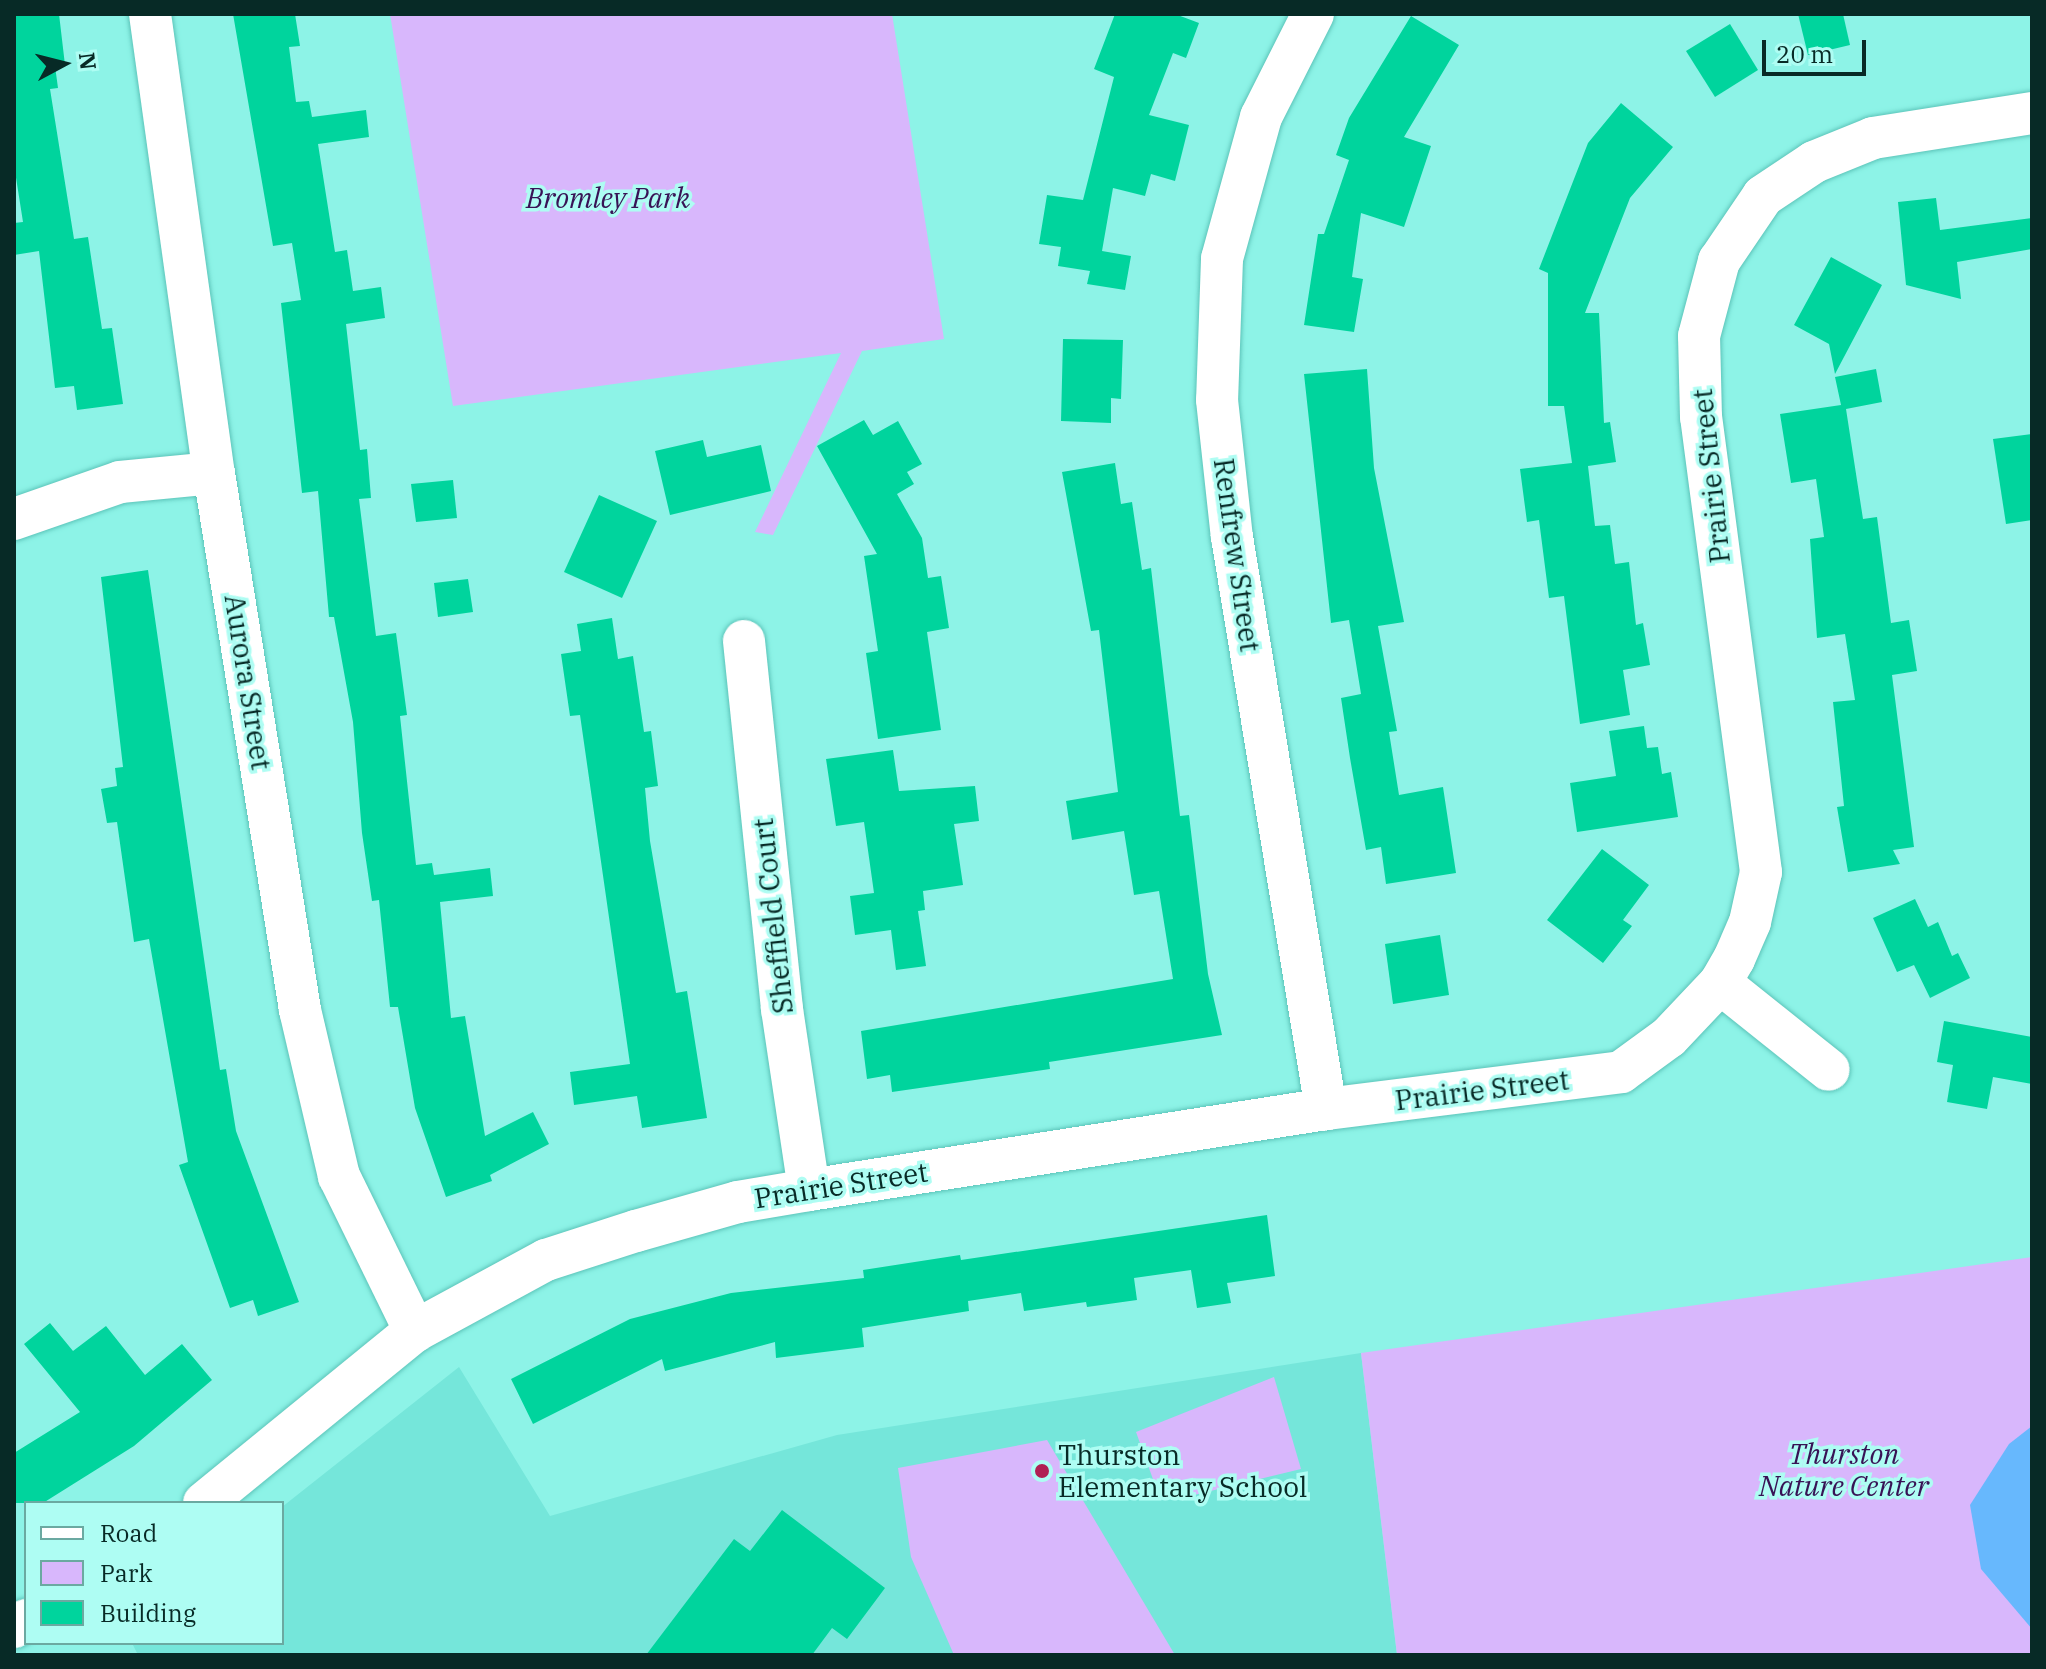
<!DOCTYPE html>
<html>
<head>
<meta charset="utf-8">
<style>
  body { margin:0 }
  #map { position:relative; width:2046px; height:1669px; overflow:hidden; background:#8df3e7; font-family:"IBM Plex Serif",serif }
  div>[style] { position:absolute }
  .built>* { inset:0; background:#75e6da }
  .green>* { inset:0; background:#d8b7fc }
  .water>* { inset:0; background:#67b8fd }
  .building>* { inset:0; background:#00d49d }
  .roads { filter:drop-shadow(0 0 2px #5cc4b9) drop-shadow(0 0 2px #5cc4b9) }
  .street>* { height:42px; margin:-21px; padding:0 21px; transform-origin:21px; border-radius:21px; background:#fff }
  .dots>* { width:22px; height:22px; translate:-50% -50%; box-sizing:border-box; border:4px solid #aefdf3; border-radius:50% }
  span { translate:-50% -50%; white-space:nowrap; text-align:center; line-height:1.15; -webkit-text-stroke:7px #aefdf3; paint-order:stroke }
  .park-label { font-size:28px; color:#381355; font-style:italic }
  .street-label { font-size:28px; color:#072a26 }
  .poi-label { font-size:28px; color:#072a26 }
  .left { translate:0 -50%; text-align:left }
  .frame { position:absolute; inset:0; border:16px solid #072a26; pointer-events:none }
  .legend { position:absolute; left:24px; top:1501px; width:260px; height:144px; box-sizing:border-box; background:#aefdf3; border:2px solid #6ba9a1; margin:0; padding:10px 14px; list-style:none; font-size:24px; color:#072a26 }
  .legend li { display:flex; align-items:center; gap:16px; height:40px }
  .legend b { width:40px; border:2px solid #6ba9a1 }
  .north { position:absolute; left:24px; top:24px; width:80px; height:80px; -webkit-text-stroke:6px #aefdf3; paint-order:stroke; rotate:83deg; font-size:22px; font-weight:700; line-height:32px; text-align:center; color:#072a26 }
  .north::after { content:''; display:block; margin:auto; width:28px; height:36px; background:#072a26; clip-path:polygon(50% 0,100% 100%,50% 72%,0 100%) }
  .scale { position:absolute; left:1762px; top:40px; width:104px; height:36px; box-sizing:border-box; border:4px solid #072a26; border-top:0; padding-left:10px; font-size:24px; line-height:28px; white-space:nowrap; color:#072a26; -webkit-text-stroke:6px #aefdf3; paint-order:stroke }
</style>
</head>
<body>
<div id="map">
  <div class="built">
    <div style="clip-path:polygon(1361px 1353px,1397px 1655px,138px 1655px,132px 1643px,282px 1643px,282px 1507px,459px 1367px,550px 1516px,837px 1435px)"></div>
  </div>
  <div class="green">
    <div style="clip-path:polygon(390px 14px,892px 14px,944px 339px,862px 351px,773px 535px,755px 532px,841px 353px,453px 406px)"></div>
    <div style="clip-path:polygon(2032px 1257px,2032px 1655px,1397px 1655px,1361px 1353px)"></div>
    <div style="clip-path:polygon(1274px 1377px,1301px 1469px,1190px 1496px,1154px 1482px,1136px 1432px)"></div>
    <div style="clip-path:polygon(1047px 1440px,1175px 1655px,954px 1655px,911px 1557px,898px 1468px)"></div>
  </div>
  <div class="water">
    <div style="clip-path:polygon(2032px 1426px,2032px 1629px,1981px 1569px,1970px 1505px,2009px 1444px)"></div>
  </div>
  <div class="building">
    <div style="clip-path:polygon(14px 14px,59px 14px,65px 65px,55px 66px,58px 88px,50px 89px,74px 239px,88px 237px,102px 329px,112px 328px,123px 404px,77px 410px,74px 386px,55px 388px,39px 251px,14px 255px,14px 223px,23px 222px,14px 165px)"></div>
    <div style="clip-path:polygon(233px 14px,295px 14px,300px 46px,289px 47px,296px 102px,309px 101px,312px 117px,366px 110px,369px 137px,318px 144px,335px 252px,347px 250px,353px 291px,381px 287px,385px 318px,346px 324px,360px 450px,367px 449px,371px 498px,359px 499px,376px 636px,396px 633px,407px 715px,400px 716px,416px 865px,432px 863px,434px 875px,490px 868px,493px 896px,440px 902px,451px 1018px,465px 1016px,485px 1136px,533px 1112px,549px 1144px,490px 1175px,492px 1181px,446px 1197px,415px 1108px,398px 1007px,390px 1007px,379px 900px,372px 901px,362px 833px,353px 722px,334px 617px,329px 617px,318px 491px,302px 493px,281px 303px,301px 300px,292px 243px,273px 246px)"></div>
    <div style="clip-path:polygon(1115px 14px,1175px 14px,1199px 23px,1186px 58px,1173px 53px,1149px 115px,1189px 125px,1175px 181px,1151px 174px,1145px 196px,1113px 188px,1102px 251px,1131px 256px,1125px 290px,1087px 284px,1090px 271px,1058px 266px,1061px 247px,1039px 244px,1047px 195px,1083px 200px,1114px 77px,1094px 69px)"></div>
    <div style="clip-path:polygon(1798px 14px,1843px 14px,1850px 45px,1808px 55px)"></div>
    <div style="clip-path:polygon(1411px 16px,1459px 45px,1404px 137px,1431px 146px,1404px 227px,1361px 213px,1352px 277px,1363px 279px,1354px 332px,1304px 325px,1318px 234px,1324px 234px,1349px 160px,1336px 155px,1349px 118px)"></div>
    <div style="clip-path:polygon(1730px 24px,1758px 70px,1715px 97px,1686px 51px)"></div>
    <div style="clip-path:polygon(1621px 103px,1673px 147px,1630px 198px,1585px 313px,1599px 313px,1604px 423px,1610px 422px,1616px 462px,1588px 466px,1595px 526px,1610px 525px,1615px 564px,1629px 562px,1636px 625px,1643px 623px,1650px 665px,1623px 670px,1630px 715px,1580px 724px,1564px 596px,1549px 598px,1539px 520px,1527px 522px,1520px 469px,1572px 463px,1564px 406px,1548px 406px,1548px 273px,1539px 269px,1588px 143px)"></div>
    <div style="clip-path:polygon(1936px 198px,1940px 230px,2032px 218px,2032px 249px,1957px 262px,1961px 299px,1906px 285px,1898px 202px)"></div>
    <div style="clip-path:polygon(1831px 257px,1882px 285px,1835px 374px,1829px 344px,1794px 325px)"></div>
    <div style="clip-path:polygon(1063px 339px,1123px 340px,1121px 399px,1111px 398px,1111px 423px,1061px 421px)"></div>
    <div style="clip-path:polygon(1367px 369px,1374px 468px,1404px 622px,1378px 626px,1397px 731px,1389px 732px,1399px 795px,1443px 787px,1456px 873px,1386px 884px,1381px 847px,1366px 850px,1350px 758px,1341px 698px,1361px 694px,1349px 620px,1331px 623px,1304px 374px)"></div>
    <div style="clip-path:polygon(1876px 369px,1882px 402px,1846px 409px,1863px 519px,1877px 517px,1891px 623px,1909px 620px,1917px 671px,1892px 675px,1914px 847px,1893px 850px,1900px 864px,1848px 872px,1837px 807px,1844px 806px,1833px 702px,1855px 700px,1845px 634px,1817px 638px,1810px 539px,1824px 537px,1816px 479px,1791px 483px,1780px 414px,1841px 405px,1835px 377px)"></div>
    <div style="clip-path:polygon(864px 420px,873px 435px,898px 421px,922px 464px,907px 472px,914px 484px,897px 494px,922px 538px,928px 578px,941px 576px,949px 628px,927px 632px,941px 730px,878px 739px,866px 653px,878px 651px,864px 556px,877px 554px,817px 446px)"></div>
    <div style="clip-path:polygon(2032px 434px,2032px 520px,2006px 524px,1993px 439px)"></div>
    <div style="clip-path:polygon(703px 440px,707px 457px,761px 445px,771px 491px,670px 515px,655px 451px)"></div>
    <div style="clip-path:polygon(1115px 463px,1121px 504px,1132px 502px,1142px 570px,1151px 568px,1180px 816px,1189px 815px,1208px 974px,1222px 1035px,1049px 1062px,1050px 1069px,892px 1092px,890px 1075px,867px 1079px,861px 1031px,1173px 979px,1159px 891px,1134px 895px,1124px 831px,1072px 840px,1066px 801px,1118px 792px,1099px 630px,1091px 631px,1062px 472px)"></div>
    <div style="clip-path:polygon(453px 480px,457px 518px,416px 522px,411px 484px)"></div>
    <div style="clip-path:polygon(599px 495px,657px 521px,622px 598px,564px 572px)"></div>
    <div style="clip-path:polygon(148px 570px,220px 1070px,226px 1069px,236px 1131px,299px 1302px,258px 1316px,253px 1300px,230px 1308px,179px 1165px,188px 1162px,149px 939px,134px 942px,117px 822px,107px 823px,101px 789px,117px 786px,115px 768px,123px 767px,101px 577px)"></div>
    <div style="clip-path:polygon(468px 579px,473px 612px,438px 617px,434px 583px)"></div>
    <div style="clip-path:polygon(612px 618px,618px 659px,633px 656px,644px 732px,651px 731px,658px 786px,645px 788px,650px 841px,676px 993px,687px 991px,707px 1118px,642px 1128px,637px 1096px,574px 1105px,570px 1072px,630px 1064px,580px 715px,570px 716px,561px 654px,581px 651px,577px 624px)"></div>
    <div style="clip-path:polygon(1644px 726px,1647px 748px,1658px 747px,1662px 774px,1671px 772px,1678px 817px,1577px 832px,1570px 783px,1616px 776px,1609px 731px)"></div>
    <div style="clip-path:polygon(893px 750px,899px 791px,975px 786px,979px 821px,954px 824px,963px 885px,923px 891px,925px 910px,918px 911px,926px 966px,896px 970px,891px 930px,855px 935px,850px 896px,874px 893px,864px 822px,836px 826px,826px 759px)"></div>
    <div style="clip-path:polygon(1602px 849px,1649px 885px,1623px 920px,1632px 926px,1603px 963px,1547px 920px)"></div>
    <div style="clip-path:polygon(1915px 899px,1928px 927px,1938px 922px,1952px 956px,1958px 953px,1970px 978px,1930px 998px,1914px 965px,1897px 972px,1873px 918px)"></div>
    <div style="clip-path:polygon(1440px 935px,1449px 995px,1393px 1004px,1385px 944px)"></div>
    <div style="clip-path:polygon(1944px 1021px,2032px 1037px,2032px 1084px,1993px 1077px,1987px 1109px,1947px 1102px,1953px 1065px,1937px 1062px)"></div>
    <div style="clip-path:polygon(1267px 1215px,1275px 1276px,1227px 1283px,1231px 1303px,1197px 1308px,1191px 1270px,1134px 1278px,1137px 1300px,1087px 1307px,1086px 1302px,1024px 1311px,1021px 1293px,968px 1301px,969px 1311px,862px 1328px,864px 1347px,776px 1358px,775px 1342px,665px 1371px,662px 1359px,533px 1424px,511px 1379px,630px 1319px,731px 1293px,864px 1278px,863px 1270px,960px 1255px,961px 1260px)"></div>
    <div style="clip-path:polygon(50px 1323px,73px 1351px,106px 1326px,145px 1375px,182px 1344px,212px 1380px,134px 1446px,43px 1503px,14px 1503px,14px 1453px,80px 1412px,24px 1344px)"></div>
    <div style="clip-path:polygon(782px 1510px,885px 1588px,847px 1639px,832px 1628px,812px 1655px,646px 1655px,734px 1539px,750px 1551px)"></div>
  </div>
  <div class="roads">
    <div class="street">
      <div style="left:150px;top:14px;width:463px;rotate:82.1deg"></div>
      <div style="left:214px;top:473px;width:544px;rotate:80.9deg"></div>
      <div style="left:300px;top:1010px;width:171px;rotate:76.8deg"></div>
      <div style="left:339px;top:1176px;width:173px;rotate:63.9deg"></div>
      <div style="left:1313px;top:14px;width:115px;rotate:116.8deg"></div>
      <div style="left:1261px;top:117px;width:147px;rotate:105.4deg"></div>
      <div style="left:1222px;top:259px;width:141px;rotate:92deg"></div>
      <div style="left:1217px;top:400px;width:138px;rotate:83.8deg"></div>
      <div style="left:1232px;top:537px;width:580px;rotate:80.67deg"></div>
      <div style="left:14px;top:519px;width:112px;rotate:-19.2deg"></div>
      <div style="left:120px;top:482px;width:94px;rotate:-5.5deg"></div>
      <div style="left:744px;top:641px;width:370px;rotate:84.1deg"></div>
      <div style="left:782px;top:1009px;width:183px;rotate:81.5deg"></div>
      <div style="left:1720px;top:983px;width:139px;rotate:38.6deg"></div>
      <div style="left:204px;top:1503px;width:272px;rotate:-39.2deg"></div>
      <div style="left:415px;top:1331px;width:149px;rotate:-28.5deg"></div>
      <div style="left:546px;top:1260px;width:95px;rotate:-17.9deg"></div>
      <div style="left:636px;top:1231px;width:106px;rotate:-15.9deg"></div>
      <div style="left:738px;top:1202px;width:72px;rotate:-9.6deg"></div>
      <div style="left:809px;top:1190px;width:523px;rotate:-8.9deg"></div>
      <div style="left:1326px;top:1109px;width:297px;rotate:-7.1deg"></div>
      <div style="left:1621px;top:1072px;width:59px;rotate:-36.1deg"></div>
      <div style="left:1669px;top:1037px;width:74px;rotate:-46.6deg"></div>
      <div style="left:1720px;top:983px;width:28px;rotate:-60deg"></div>
      <div style="left:1734px;top:959px;width:40px;rotate:-66.6deg"></div>
      <div style="left:1750px;top:922px;width:51px;rotate:-77.6deg"></div>
      <div style="left:1761px;top:872px;width:459px;rotate:-97.5deg"></div>
      <div style="left:1701px;top:417px;width:81px;rotate:-91.4deg"></div>
      <div style="left:1699px;top:336px;width:78px;rotate:-75.1deg"></div>
      <div style="left:1719px;top:261px;width:78px;rotate:-55.9deg"></div>
      <div style="left:1763px;top:196px;width:61px;rotate:-33.7deg"></div>
      <div style="left:1814px;top:162px;width:64px;rotate:-22.1deg"></div>
      <div style="left:1873px;top:138px;width:161px;rotate:-8.9deg"></div>
      <div style="left:14px;top:1627px;width:14px;rotate:-30deg"></div>
    </div>
  </div>
  <div class="dots">
    <div style="left:1042px;top:1471px;background:#b02053"></div>
  </div>
  <div class="park-label">
    <span style="left:608px;top:198px">Bromley Park</span>
    <span style="left:1844px;top:1470px">Thurston<br>Nature Center</span>
  </div>
  <div class="street-label">
    <span style="left:1711px;top:476px;rotate:-96deg">Prairie Street</span>
    <span style="left:1237px;top:555px;rotate:82deg">Renfrew Street</span>
    <span style="left:248px;top:682px;rotate:81deg">Aurora Street</span>
    <span style="left:773px;top:916px;rotate:-96deg">Sheffield Court</span>
    <span style="left:1482px;top:1090px;rotate:-7deg">Prairie Street</span>
    <span style="left:841px;top:1185px;rotate:-9deg">Prairie Street</span>
  </div>
  <div class="poi-label">
    <span class="left" style="left:1058px;top:1471px">Thurston<br>Elementary School</span>
  </div>
  <div class="frame"></div>
  <ul class="legend">
  <li><b style="height:10px;background:#fff"></b>Road</li>
  <li><b style="height:22px;background:#d8b7fc"></b>Park</li>
  <li><b style="height:22px;background:#00d49d"></b>Building</li>
  </ul>
  <div class="north">N</div>
  <div class="scale">20 m</div>
</div>
</body>
</html>
